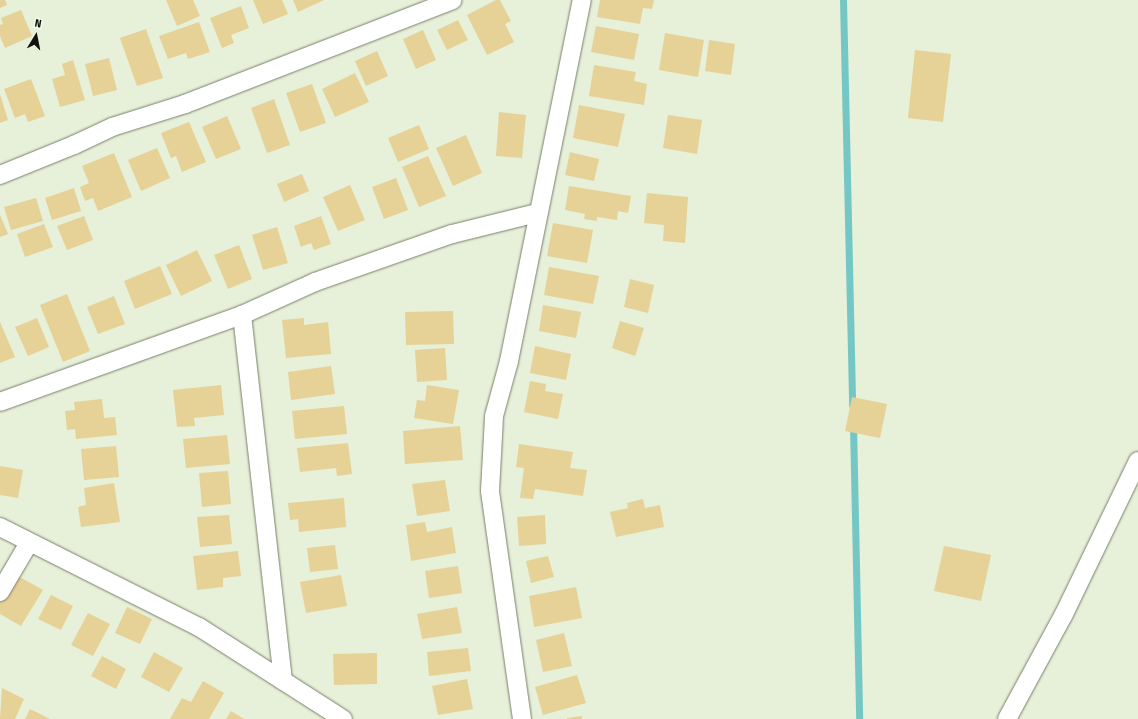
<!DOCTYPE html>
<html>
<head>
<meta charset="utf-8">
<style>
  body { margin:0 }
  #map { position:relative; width:1138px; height:719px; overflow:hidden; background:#e7f0d9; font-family:"Fira Sans Condensed",sans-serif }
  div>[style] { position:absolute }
  .stream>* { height:7px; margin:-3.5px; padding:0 3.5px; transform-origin:3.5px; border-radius:3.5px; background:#75c7c5 }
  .building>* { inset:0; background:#e6d196 }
  .roads { filter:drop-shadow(0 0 1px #777f6a) drop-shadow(0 0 1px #777f6a) }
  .street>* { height:18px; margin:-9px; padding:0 9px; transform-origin:9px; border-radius:9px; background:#fff }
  span { translate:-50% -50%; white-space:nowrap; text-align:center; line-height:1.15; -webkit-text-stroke:3px #f4fde6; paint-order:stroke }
  .north { position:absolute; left:16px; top:16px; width:40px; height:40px; -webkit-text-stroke:3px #f4fde6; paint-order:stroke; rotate:10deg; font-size:11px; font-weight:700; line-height:16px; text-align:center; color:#10130b }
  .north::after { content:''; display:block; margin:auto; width:14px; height:18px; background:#10130b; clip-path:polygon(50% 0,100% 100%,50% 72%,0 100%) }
</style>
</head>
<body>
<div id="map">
  <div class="stream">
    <div style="left:843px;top:0;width:405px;rotate:88.7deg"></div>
    <div style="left:853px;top:423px;width:296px;rotate:88.8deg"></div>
  </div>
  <div class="building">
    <div style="clip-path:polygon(0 0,5px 0,7px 5px,0 8px)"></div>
    <div style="clip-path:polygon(166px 0,193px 0,200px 16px,177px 26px)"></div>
    <div style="clip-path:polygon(253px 0,282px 0,288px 14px,263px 24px)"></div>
    <div style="clip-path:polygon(293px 0,324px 0,298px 12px)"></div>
    <div style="clip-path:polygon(496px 0,500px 0,511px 21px,505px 24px,514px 42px,487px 55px,467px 15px)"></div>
    <div style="clip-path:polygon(600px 0,654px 0,652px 9px,643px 8px,640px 24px,597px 17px)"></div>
    <div style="clip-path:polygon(241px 6px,249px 28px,231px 35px,234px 43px,222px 48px,210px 18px)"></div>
    <div style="clip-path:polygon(21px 10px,32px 36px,5px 48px,0 36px,0 25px,3px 24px,1px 18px)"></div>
    <div style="clip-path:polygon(458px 20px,468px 40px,447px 50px,437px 30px)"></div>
    <div style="clip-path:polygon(199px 22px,210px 52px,188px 59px,186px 53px,168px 59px,159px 36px)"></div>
    <div style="clip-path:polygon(596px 26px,639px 34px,634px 60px,591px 52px)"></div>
    <div style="clip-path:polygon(146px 29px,163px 78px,137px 86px,120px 38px)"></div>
    <div style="clip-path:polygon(423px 30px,436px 60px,416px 69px,403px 39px)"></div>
    <div style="clip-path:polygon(665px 33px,704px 40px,698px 77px,659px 70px)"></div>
    <div style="clip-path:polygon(709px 40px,735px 44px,731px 75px,705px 71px)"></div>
    <div style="clip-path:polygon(915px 50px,951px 54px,943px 122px,908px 118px)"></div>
    <div style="clip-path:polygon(377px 51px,388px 76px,366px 86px,355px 61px)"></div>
    <div style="clip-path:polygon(109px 58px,117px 90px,93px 96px,85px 64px)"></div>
    <div style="clip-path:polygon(73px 60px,85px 100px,60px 107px,52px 79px,65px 75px,62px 64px)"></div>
    <div style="clip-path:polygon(594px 65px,636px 72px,634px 81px,647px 84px,644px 105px,589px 96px)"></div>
    <div style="clip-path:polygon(355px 73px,369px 102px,335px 117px,322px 89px)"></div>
    <div style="clip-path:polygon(31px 79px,45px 116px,28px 122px,25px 114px,15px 118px,4px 89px)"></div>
    <div style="clip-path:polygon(312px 84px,326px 123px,300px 132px,286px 93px)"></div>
    <div style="clip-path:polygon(0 94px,8px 120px,0 123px)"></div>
    <div style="clip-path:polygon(274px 99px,290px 145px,267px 153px,251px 108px)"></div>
    <div style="clip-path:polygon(579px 105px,625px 114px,618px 147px,573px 138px)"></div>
    <div style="clip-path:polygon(499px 112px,526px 115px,522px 158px,496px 156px)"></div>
    <div style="clip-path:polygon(668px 115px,702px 120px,697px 154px,663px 148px)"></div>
    <div style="clip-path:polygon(227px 116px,241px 149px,216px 159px,202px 127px)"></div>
    <div style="clip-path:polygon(189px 122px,206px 162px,182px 172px,176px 156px,171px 158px,161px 133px)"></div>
    <div style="clip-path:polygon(419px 125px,429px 149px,398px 162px,388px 138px)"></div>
    <div style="clip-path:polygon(466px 135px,482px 173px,453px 186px,436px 148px)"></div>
    <div style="clip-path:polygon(157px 148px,170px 178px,141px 191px,128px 160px)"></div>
    <div style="clip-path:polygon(570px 152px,599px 159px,594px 181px,565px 175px)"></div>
    <div style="clip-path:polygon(114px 153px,132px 197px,98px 211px,93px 198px,85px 201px,80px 187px,89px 183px,82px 166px)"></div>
    <div style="clip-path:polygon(428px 156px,446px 196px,419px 207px,402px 167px)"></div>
    <div style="clip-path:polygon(302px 174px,309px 191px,284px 202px,277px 184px)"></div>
    <div style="clip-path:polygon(396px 178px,408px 210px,384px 219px,372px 187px)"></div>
    <div style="clip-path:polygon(350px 185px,365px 220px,338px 231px,323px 197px)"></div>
    <div style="clip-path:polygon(569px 186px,631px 196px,628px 213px,618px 211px,617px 220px,597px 217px,597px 221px,584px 219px,585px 214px,565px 210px)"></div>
    <div style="clip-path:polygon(74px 188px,81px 211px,52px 220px,45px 198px)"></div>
    <div style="clip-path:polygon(647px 193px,688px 197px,685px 243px,663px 241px,664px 225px,644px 223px)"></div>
    <div style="clip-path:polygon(36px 198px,43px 221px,11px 230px,4px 207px)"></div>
    <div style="clip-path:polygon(0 215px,8px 234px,0 237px)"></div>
    <div style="clip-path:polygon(84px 216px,93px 240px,67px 250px,57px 226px)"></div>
    <div style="clip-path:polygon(321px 216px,331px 244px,314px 250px,311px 243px,301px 247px,294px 226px)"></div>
    <div style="clip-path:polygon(553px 223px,593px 230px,587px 263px,547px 256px)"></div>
    <div style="clip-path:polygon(44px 224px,53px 247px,25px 257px,17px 234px)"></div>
    <div style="clip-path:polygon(277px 227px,288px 263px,263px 270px,252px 235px)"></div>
    <div style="clip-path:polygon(239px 245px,252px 279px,228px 289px,214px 255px)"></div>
    <div style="clip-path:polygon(197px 250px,212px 281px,181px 296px,166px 265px)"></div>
    <div style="clip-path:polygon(160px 266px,172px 294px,135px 309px,124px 281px)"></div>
    <div style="clip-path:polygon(549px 267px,599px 276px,593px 304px,544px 295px)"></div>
    <div style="clip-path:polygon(630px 279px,654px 285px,648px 313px,624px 307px)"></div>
    <div style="clip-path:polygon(67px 294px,90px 351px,63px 362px,40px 305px)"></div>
    <div style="clip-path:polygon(114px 296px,125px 324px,98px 334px,87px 307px)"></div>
    <div style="clip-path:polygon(543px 305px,581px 312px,576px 338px,539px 331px)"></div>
    <div style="clip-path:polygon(453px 311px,454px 344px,406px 345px,405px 312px)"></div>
    <div style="clip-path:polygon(37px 318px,49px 347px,28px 356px,15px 327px)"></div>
    <div style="clip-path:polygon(304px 318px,304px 325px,328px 322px,331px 354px,286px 358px,282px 320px)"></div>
    <div style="clip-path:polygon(620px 321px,644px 328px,635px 356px,612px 348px)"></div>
    <div style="clip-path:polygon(0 322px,15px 357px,0 363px)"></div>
    <div style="clip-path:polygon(535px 346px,571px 354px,566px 380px,530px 373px)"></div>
    <div style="clip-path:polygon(445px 348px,447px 380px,417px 382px,415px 350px)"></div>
    <div style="clip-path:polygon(331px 366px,335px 394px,291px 400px,288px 372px)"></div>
    <div style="clip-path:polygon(530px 381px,546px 384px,545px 391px,563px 394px,558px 419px,524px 412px)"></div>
    <div style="clip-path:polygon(221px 385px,224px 415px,194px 418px,195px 426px,177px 427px,173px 390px)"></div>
    <div style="clip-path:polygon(427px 385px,459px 390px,453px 424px,414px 418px,417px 400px,425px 401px)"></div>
    <div style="clip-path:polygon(852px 397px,887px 404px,880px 438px,845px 431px)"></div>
    <div style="clip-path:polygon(102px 399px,104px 418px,115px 417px,117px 435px,76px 439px,75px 429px,67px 430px,65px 411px,75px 410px,74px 402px)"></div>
    <div style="clip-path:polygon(344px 406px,347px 434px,295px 439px,292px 411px)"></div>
    <div style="clip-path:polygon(460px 426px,463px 460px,405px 464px,403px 431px)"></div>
    <div style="clip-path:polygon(227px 435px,230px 464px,186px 468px,183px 439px)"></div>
    <div style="clip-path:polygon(348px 443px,352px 474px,337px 476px,336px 468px,300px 472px,297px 448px)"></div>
    <div style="clip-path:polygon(519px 444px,573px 452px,570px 468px,587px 470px,583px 496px,535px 489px,533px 499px,520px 498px,524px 468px,516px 467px)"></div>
    <div style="clip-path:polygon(116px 446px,119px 477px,84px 480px,81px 449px)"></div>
    <div style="clip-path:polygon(0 466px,23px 470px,18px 498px,0 495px)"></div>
    <div style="clip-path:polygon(228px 471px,231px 504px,202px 507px,199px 473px)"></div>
    <div style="clip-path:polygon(445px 480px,450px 511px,417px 516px,412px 484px)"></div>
    <div style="clip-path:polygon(114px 483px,120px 522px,81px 527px,78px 507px,86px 505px,84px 488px)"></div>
    <div style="clip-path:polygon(344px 498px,346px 527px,299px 532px,298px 519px,290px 520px,288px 503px)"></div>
    <div style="clip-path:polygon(643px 499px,645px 508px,660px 505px,664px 527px,616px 537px,610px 512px,628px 508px,627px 503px)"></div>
    <div style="clip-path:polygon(229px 515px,232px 544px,200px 547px,197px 517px)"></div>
    <div style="clip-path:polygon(545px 515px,546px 544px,519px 546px,517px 517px)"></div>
    <div style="clip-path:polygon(425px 522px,427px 532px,452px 527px,456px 553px,411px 561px,406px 525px)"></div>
    <div style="clip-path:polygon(335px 545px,338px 569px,310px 572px,307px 548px)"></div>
    <div style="clip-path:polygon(944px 546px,991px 555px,981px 601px,934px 591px)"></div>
    <div style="clip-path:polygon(238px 551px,241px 576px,223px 578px,223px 587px,197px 590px,193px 556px)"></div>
    <div style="clip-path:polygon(548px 556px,554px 577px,531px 583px,526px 561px)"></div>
    <div style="clip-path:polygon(458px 566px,462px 593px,429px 598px,425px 571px)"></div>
    <div style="clip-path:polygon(16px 575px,43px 590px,21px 626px,0 614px,0 602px)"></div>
    <div style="clip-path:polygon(341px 575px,347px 606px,306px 613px,300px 582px)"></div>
    <div style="clip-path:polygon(576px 587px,582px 618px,534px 627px,529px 596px)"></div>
    <div style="clip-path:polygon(51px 595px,73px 606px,61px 630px,38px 619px)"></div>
    <div style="clip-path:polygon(127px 607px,152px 619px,140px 644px,115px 633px)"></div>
    <div style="clip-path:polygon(457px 607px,462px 633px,422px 639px,417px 614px)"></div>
    <div style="clip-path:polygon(88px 613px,110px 624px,93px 656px,71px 645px)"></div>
    <div style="clip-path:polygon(564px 633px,572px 666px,543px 672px,536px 640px)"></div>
    <div style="clip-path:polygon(468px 648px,471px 671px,429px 676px,427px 652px)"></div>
    <div style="clip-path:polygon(154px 652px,183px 668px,169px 692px,141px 677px)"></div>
    <div style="clip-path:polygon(377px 653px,377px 684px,334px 685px,333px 654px)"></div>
    <div style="clip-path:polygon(102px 656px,126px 669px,116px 689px,91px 676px)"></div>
    <div style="clip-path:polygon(577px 675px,586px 703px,543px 715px,535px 687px)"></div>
    <div style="clip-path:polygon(467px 679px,473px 709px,438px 715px,432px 686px)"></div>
    <div style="clip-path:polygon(203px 681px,224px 693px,209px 719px,170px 719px,182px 698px,191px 702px)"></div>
    <div style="clip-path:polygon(2px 688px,24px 699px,15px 719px,0 719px)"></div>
    <div style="clip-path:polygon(30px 709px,50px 719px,25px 719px)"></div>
    <div style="clip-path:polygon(231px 711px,244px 719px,226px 719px)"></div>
    <div style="clip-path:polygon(582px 716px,582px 719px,567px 719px,567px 718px)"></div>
  </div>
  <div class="roads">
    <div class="street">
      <div style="left:0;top:175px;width:80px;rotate:-22.1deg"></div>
      <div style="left:74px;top:145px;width:42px;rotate:-25.3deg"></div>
      <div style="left:112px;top:127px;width:77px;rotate:-17.5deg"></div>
      <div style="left:185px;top:104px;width:287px;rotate:-21.2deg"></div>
      <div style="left:242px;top:315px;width:368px;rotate:83.6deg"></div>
      <div style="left:0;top:402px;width:257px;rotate:-19.8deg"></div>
      <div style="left:242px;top:315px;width:80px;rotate:-24.3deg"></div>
      <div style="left:315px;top:282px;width:145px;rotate:-19.3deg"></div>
      <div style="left:452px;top:234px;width:88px;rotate:-13.9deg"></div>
      <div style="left:0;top:527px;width:223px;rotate:26.7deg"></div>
      <div style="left:199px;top:627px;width:171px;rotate:32.6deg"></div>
      <div style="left:0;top:592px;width:57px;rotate:-59.4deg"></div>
      <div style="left:522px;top:719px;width:230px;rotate:-98deg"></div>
      <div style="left:490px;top:491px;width:75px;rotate:-86.9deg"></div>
      <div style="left:494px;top:416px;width:57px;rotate:-74.7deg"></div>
      <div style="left:509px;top:361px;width:368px;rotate:-78.6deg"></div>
      <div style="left:1007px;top:719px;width:119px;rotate:-61.5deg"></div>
      <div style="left:1064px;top:614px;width:170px;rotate:-64.2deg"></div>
    </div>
  </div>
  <div class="north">N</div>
</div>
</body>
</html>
